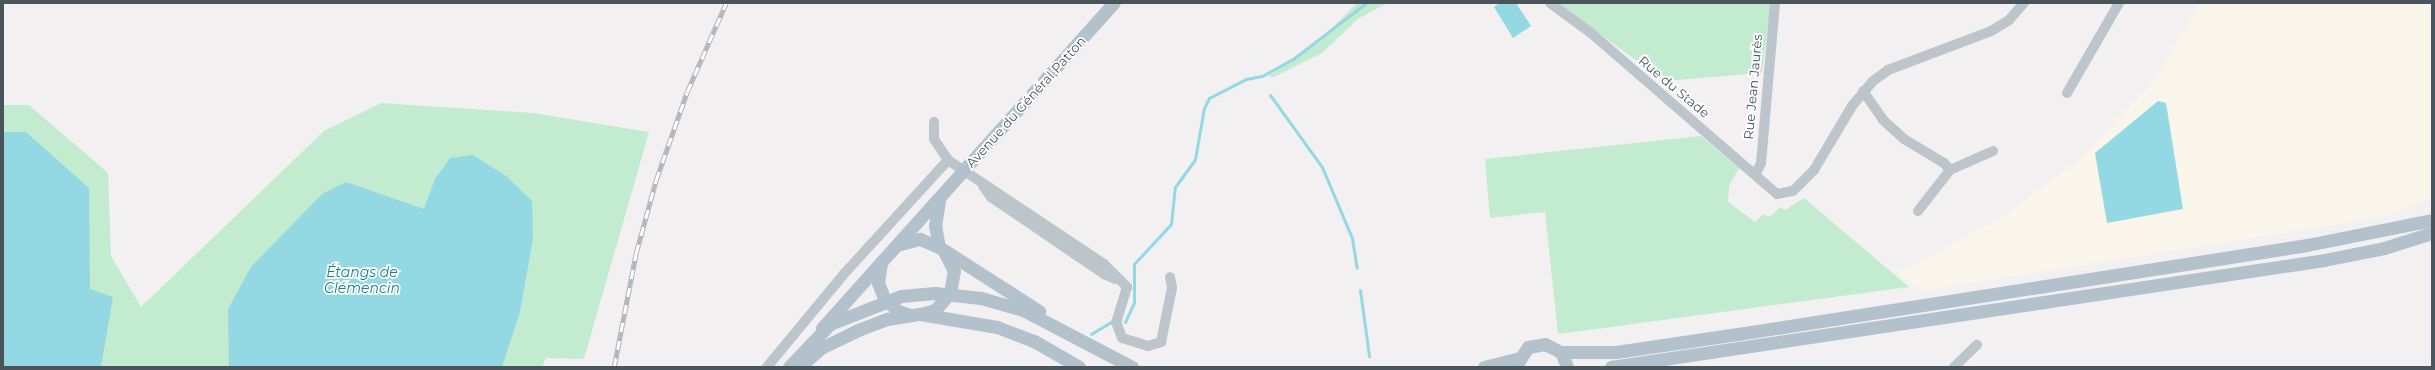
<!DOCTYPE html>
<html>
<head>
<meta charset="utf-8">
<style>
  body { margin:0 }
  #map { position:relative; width:2435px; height:370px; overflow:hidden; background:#f2f0f0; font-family:Montserrat,sans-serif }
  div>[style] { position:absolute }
  .commercial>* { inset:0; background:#faf5eb }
  .green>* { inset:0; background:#c3ebcf }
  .water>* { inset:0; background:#94d8e3 }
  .stream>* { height:3px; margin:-1.5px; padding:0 1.5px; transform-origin:1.5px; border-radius:1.5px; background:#94d8e3 }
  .minor>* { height:10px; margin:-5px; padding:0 5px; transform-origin:5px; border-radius:5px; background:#bcc5cb }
  .major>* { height:13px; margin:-6.5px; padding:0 6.5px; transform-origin:6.5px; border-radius:6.5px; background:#b2c1cb }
  .rail>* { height:4.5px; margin-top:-2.25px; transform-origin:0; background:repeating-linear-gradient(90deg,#fff 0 9px,#b2b5b9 0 18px); box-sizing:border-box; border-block:1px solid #b2b5b9 }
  span { translate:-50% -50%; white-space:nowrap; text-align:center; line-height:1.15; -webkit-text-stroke:3.5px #fff; paint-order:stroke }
  .street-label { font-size:13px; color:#49545b }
  .water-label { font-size:14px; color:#1a7e8e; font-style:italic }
  .frame { position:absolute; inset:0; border:4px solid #49545b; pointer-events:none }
</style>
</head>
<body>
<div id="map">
  <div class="commercial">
    <div style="clip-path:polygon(2201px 3px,2432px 3px,2432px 198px,2382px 217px,1921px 291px,1898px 273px,2002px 217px,2078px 161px,2153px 82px)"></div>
  </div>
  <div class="green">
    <div style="clip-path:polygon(1357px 3px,1388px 3px,1359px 18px,1322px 53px,1274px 77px,1268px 76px,1322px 38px)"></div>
    <div style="clip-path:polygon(1557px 3px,1771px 3px,1762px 73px,1665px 81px)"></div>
    <div style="clip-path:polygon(381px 103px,533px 113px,649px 132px,584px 359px,546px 358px,542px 367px,3px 367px,3px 105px,29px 105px,108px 173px,111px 256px,141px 307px,324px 131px)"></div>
    <div style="clip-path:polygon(1701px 136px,1739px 168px,1729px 186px,1728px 202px,1755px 222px,1763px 214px,1770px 217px,1780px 207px,1785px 210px,1804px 198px,1909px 287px,1558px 334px,1545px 212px,1490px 218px,1485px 159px)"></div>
  </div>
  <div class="water">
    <div style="clip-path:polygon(1500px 3px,1516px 3px,1531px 26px,1513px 38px,1494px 7px)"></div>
    <div style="clip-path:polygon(2158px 101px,2166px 103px,2183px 209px,2107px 223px,2095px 153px)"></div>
    <div style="clip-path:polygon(3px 132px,26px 132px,89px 188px,90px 289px,113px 297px,101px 367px,3px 367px)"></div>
    <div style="clip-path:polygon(473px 155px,506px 176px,532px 201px,533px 238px,520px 312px,502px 367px,229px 367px,228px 309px,251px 267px,322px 194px,346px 182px,424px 209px,435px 179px,450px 158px)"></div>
  </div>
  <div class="stream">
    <div style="left:1270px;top:95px;width:89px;rotate:54.2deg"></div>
    <div style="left:1322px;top:167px;width:77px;rotate:67.1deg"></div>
    <div style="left:1352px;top:238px;width:30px;rotate:81deg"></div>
    <div style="left:1360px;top:290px;width:67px;rotate:82.2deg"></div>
    <div style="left:1125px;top:322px;width:21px;rotate:-65deg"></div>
    <div style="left:1134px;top:303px;width:39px;rotate:-90deg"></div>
    <div style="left:1134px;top:264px;width:54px;rotate:-47.2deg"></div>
    <div style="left:1171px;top:224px;width:37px;rotate:-84deg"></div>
    <div style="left:1175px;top:187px;width:34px;rotate:-54deg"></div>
    <div style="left:1195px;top:159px;width:52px;rotate:-80deg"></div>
    <div style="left:1204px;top:108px;width:11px;rotate:-63deg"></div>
    <div style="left:1209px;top:98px;width:42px;rotate:-27.2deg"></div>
    <div style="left:1246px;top:79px;width:16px;rotate:-11deg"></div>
    <div style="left:1262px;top:76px;width:35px;rotate:-29deg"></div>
    <div style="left:1293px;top:59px;width:92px;rotate:-37.5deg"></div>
    <div style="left:1091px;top:334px;width:23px;rotate:-31deg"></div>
  </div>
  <div class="minor">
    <div style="left:1550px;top:3px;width:51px;rotate:36.2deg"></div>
    <div style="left:1591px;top:33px;width:246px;rotate:40.9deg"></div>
    <div style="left:1777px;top:194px;width:16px;rotate:-11deg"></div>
    <div style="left:1793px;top:191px;width:30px;rotate:-45deg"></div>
    <div style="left:1814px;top:170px;width:74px;rotate:-59.3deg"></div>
    <div style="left:1852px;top:106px;width:33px;rotate:-50deg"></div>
    <div style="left:1873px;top:81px;width:19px;rotate:-36deg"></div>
    <div style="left:1888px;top:70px;width:110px;rotate:-20.7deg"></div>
    <div style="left:1991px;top:31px;width:21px;rotate:-31deg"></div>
    <div style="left:2009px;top:20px;width:23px;rotate:-49deg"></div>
    <div style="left:1863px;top:91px;width:35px;rotate:55deg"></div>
    <div style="left:1883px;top:120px;width:28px;rotate:42deg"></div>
    <div style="left:1904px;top:139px;width:47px;rotate:31deg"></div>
    <div style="left:1944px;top:163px;width:9px;rotate:49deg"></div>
    <div style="left:2067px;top:93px;width:104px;rotate:-60deg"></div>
    <div style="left:934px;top:122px;width:17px;rotate:90deg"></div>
    <div style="left:934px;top:139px;width:25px;rotate:56deg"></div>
    <div style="left:1756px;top:173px;width:11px;rotate:-63deg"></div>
    <div style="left:1761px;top:163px;width:161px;rotate:-85deg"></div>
    <div style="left:983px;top:186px;width:14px;rotate:54deg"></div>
    <div style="left:991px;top:197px;width:137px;rotate:34.3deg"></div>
    <div style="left:1104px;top:274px;width:12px;rotate:24deg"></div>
    <div style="left:1918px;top:211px;width:52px;rotate:-52deg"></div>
    <div style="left:1950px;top:170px;width:47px;rotate:-23.8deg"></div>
    <div style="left:767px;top:367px;width:119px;rotate:-50.4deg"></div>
    <div style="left:843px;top:275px;width:156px;rotate:-47.6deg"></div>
    <div style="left:948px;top:160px;width:187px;rotate:33.7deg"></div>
    <div style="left:1104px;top:264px;width:33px;rotate:45deg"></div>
    <div style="left:1127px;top:287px;width:37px;rotate:107deg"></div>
    <div style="left:1116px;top:322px;width:17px;rotate:69deg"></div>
    <div style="left:1122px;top:338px;width:27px;rotate:17deg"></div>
    <div style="left:1148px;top:346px;width:14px;rotate:-17deg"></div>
    <div style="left:1161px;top:342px;width:55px;rotate:-78.5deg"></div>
    <div style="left:1172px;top:288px;width:11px;rotate:-100deg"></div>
    <div style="left:1954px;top:367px;width:32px;rotate:-44deg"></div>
  </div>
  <div class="major">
    <div style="left:939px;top:201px;width:24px;rotate:99deg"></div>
    <div style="left:935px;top:225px;width:22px;rotate:80deg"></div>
    <div style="left:939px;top:247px;width:119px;rotate:32.6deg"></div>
    <div style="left:897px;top:245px;width:24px;rotate:-15deg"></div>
    <div style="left:920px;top:239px;width:21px;rotate:23deg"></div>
    <div style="left:881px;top:262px;width:21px;rotate:98deg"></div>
    <div style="left:878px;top:283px;width:16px;rotate:68deg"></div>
    <div style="left:884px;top:298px;width:19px;rotate:43deg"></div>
    <div style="left:898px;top:311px;width:13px;rotate:18deg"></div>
    <div style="left:924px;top:313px;width:11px;rotate:-15deg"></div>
    <div style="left:935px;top:310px;width:23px;rotate:-49deg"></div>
    <div style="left:950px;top:293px;width:22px;rotate:-80deg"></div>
    <div style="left:954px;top:271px;width:22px;rotate:-117deg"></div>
    <div style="left:822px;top:328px;width:437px;rotate:-48.1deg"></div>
    <div style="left:1561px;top:352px;width:55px"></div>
    <div style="left:1616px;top:352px;width:123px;rotate:-8.4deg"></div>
    <div style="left:1738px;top:334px;width:576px;rotate:-8.89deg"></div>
    <div style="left:2307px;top:245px;width:127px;rotate:-11.3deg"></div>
    <div style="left:789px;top:367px;width:59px;rotate:-46.4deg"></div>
    <div style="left:830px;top:324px;width:76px;rotate:-21.5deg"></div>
    <div style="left:901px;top:296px;width:34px;rotate:-5deg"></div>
    <div style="left:935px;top:293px;width:46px;rotate:6.2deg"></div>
    <div style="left:981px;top:298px;width:44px;rotate:15.9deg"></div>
    <div style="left:1023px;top:310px;width:123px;rotate:27.6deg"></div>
    <div style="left:799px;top:367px;width:29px;rotate:-41deg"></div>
    <div style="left:821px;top:348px;width:41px;rotate:-25.9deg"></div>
    <div style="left:858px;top:330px;width:31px;rotate:-21deg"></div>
    <div style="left:887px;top:319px;width:33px;rotate:-9deg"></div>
    <div style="left:920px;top:314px;width:78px;rotate:9.6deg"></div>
    <div style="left:997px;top:327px;width:40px;rotate:21deg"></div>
    <div style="left:1034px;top:341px;width:52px;rotate:30deg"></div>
    <div style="left:1484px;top:367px;width:34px;rotate:-14deg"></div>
    <div style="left:1515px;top:367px;width:24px;rotate:-57deg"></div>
    <div style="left:1528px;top:347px;width:17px;rotate:-10deg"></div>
    <div style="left:1545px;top:344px;width:18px;rotate:27deg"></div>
    <div style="left:1561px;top:352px;width:16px;rotate:68deg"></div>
    <div style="left:1611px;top:367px;width:721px;rotate:-8.53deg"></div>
    <div style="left:2324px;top:260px;width:61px;rotate:-11.3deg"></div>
    <div style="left:2384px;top:248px;width:50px;rotate:-17.4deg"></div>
  </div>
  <div class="rail">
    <div style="left:614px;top:367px;width:116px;rotate:-79.1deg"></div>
    <div style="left:636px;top:253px;width:76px;rotate:-74.7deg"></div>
    <div style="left:656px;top:180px;width:93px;rotate:-70.6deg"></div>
    <div style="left:687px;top:92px;width:97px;rotate:-66.3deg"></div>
  </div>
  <div class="street-label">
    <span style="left:1674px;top:87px;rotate:40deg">Rue du Stade</span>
    <span style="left:1753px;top:87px;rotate:-85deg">Rue Jean Jaurès</span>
    <span style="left:1026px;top:102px;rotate:-48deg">Avenue du Général Patton</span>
  </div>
  <div class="water-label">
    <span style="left:362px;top:280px">Étangs de<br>Clémencin</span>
  </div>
  <div class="frame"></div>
</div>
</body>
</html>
